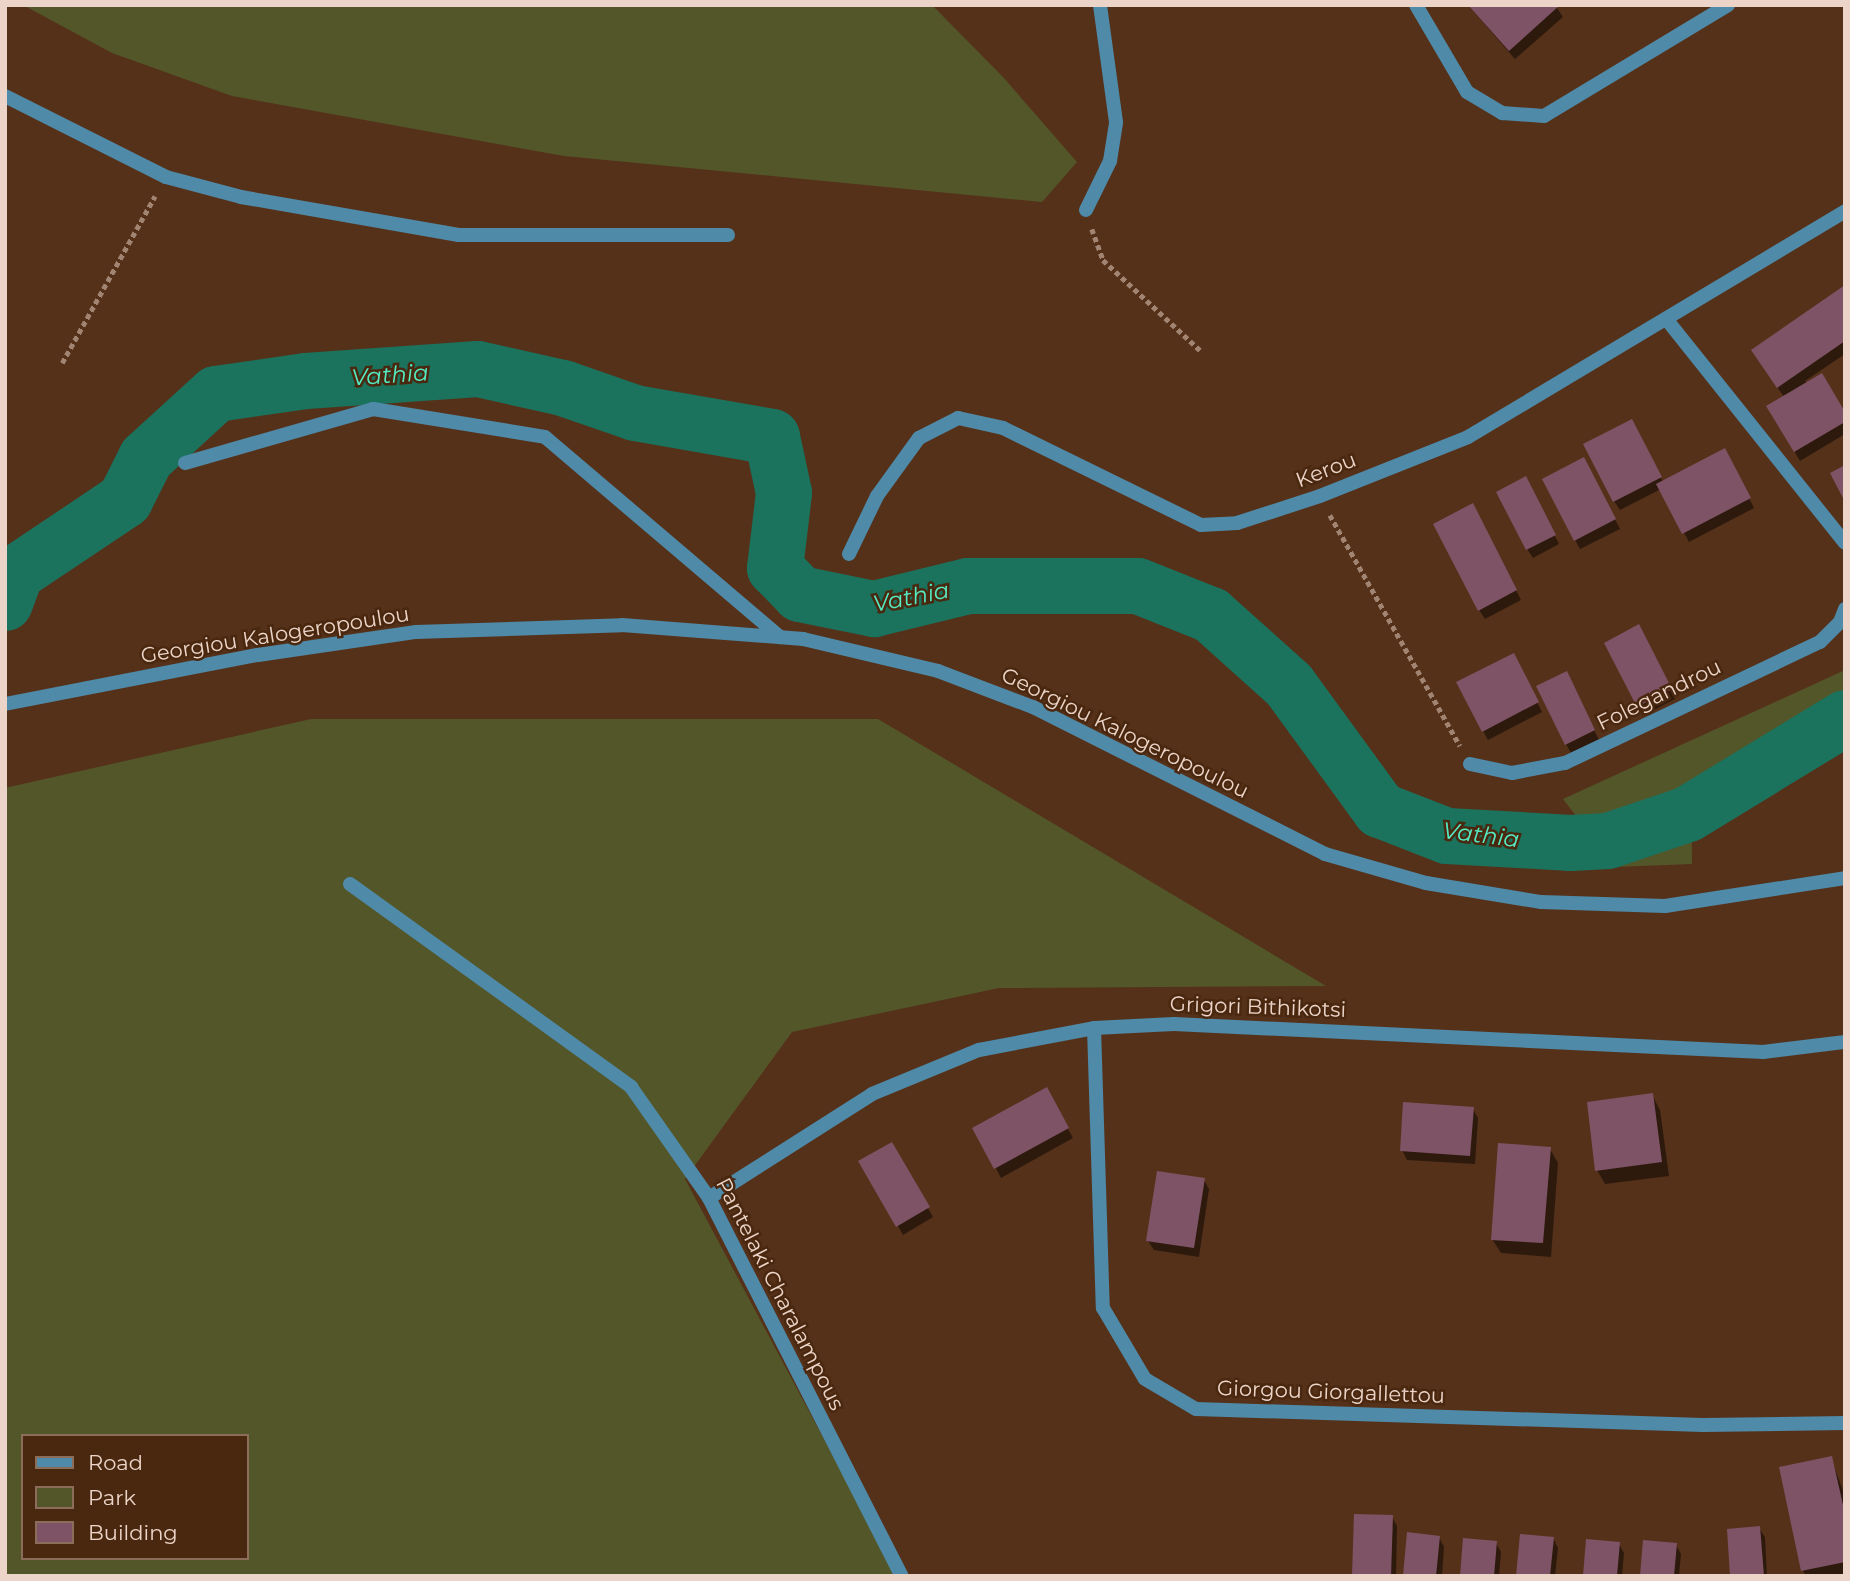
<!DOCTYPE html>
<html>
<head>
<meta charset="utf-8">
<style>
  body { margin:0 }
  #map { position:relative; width:1850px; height:1581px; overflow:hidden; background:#55311a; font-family:Montserrat,sans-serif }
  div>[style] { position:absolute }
  .green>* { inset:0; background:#535629 }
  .shadow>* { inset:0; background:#0007 }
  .river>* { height:56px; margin:-28px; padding:0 28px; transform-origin:28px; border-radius:28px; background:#1b735d }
  .building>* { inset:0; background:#7f5366 }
  .path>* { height:4.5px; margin-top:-2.25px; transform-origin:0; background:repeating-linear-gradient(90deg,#a18472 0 5px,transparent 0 8.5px) }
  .service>* { height:14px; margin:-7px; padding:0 7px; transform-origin:7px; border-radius:7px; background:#4f8aa8 }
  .minor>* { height:14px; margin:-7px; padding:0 7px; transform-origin:7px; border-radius:7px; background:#4f8aa8 }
  .tertiary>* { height:14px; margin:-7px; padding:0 7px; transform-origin:7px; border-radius:7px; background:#4f8aa8 }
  span { translate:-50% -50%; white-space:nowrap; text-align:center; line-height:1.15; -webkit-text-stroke:5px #4a270f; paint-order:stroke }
  .street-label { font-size:21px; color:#ecd5c8 }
  .water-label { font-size:23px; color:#54ebc3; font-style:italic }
  .frame { position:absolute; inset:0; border:7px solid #ecd5c8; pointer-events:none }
  .legend { position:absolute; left:21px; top:1434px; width:228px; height:126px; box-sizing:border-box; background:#4a270f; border:2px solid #8b6d59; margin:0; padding:9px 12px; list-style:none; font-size:21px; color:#ecd5c8 }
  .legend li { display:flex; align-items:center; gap:14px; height:35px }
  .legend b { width:35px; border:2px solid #8b6d59 }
</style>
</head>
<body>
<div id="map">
  <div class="green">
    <div style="clip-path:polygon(23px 5px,932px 5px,1003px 77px,1077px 162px,1042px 202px,564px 156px,232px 96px,112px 53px)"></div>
    <div style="clip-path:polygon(1845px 670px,1845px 739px,1691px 793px,1692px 864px,1615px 867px,1563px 799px)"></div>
    <div style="clip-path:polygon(evenodd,311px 719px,878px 719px,1326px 986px,999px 988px,792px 1032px,685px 1179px,897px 1576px,5px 1576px,5px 788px,311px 719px,23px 1436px,247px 1436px,247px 1558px,23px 1558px,23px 1436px)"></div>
  </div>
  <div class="shadow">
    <div style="clip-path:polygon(1468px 5px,1555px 5px,1563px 17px,1515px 59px)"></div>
    <div style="clip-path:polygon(1845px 287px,1845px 354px,1805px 381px,1845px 415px,1845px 434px,1800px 461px,1768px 406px,1784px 397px,1758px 359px)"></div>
    <div style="clip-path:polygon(1636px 430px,1663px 482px,1730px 460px,1754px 508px,1689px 542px,1661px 489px,1620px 510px,1614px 501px)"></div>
    <div style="clip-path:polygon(1589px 468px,1620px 529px,1580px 549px,1575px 540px)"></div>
    <div style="clip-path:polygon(1531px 488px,1559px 544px,1533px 558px,1527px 549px)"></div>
    <div style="clip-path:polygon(1478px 515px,1521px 600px,1485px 619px,1479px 610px)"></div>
    <div style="clip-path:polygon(1643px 636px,1675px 699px,1644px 715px,1639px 706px)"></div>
    <div style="clip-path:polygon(1518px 664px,1542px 712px,1488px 740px,1483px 731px)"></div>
    <div style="clip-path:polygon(1571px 683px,1599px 740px,1571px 753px,1566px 744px)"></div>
    <div style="clip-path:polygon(1046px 1090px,1073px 1138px,1001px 1178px,975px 1129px)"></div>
    <div style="clip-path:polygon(1652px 1095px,1660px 1110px,1669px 1176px,1605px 1184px,1597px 1170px)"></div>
    <div style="clip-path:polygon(1473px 1109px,1478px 1118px,1475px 1164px,1407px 1160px,1402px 1150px)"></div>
    <div style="clip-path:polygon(891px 1144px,933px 1217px,903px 1235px,861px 1162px)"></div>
    <div style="clip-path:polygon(1550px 1149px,1558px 1163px,1551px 1257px,1501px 1253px,1492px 1239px)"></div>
    <div style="clip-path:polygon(1204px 1180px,1209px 1189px,1199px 1257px,1154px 1250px,1148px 1241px)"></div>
    <div style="clip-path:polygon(1831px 1458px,1845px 1496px,1845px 1576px,1806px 1576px,1803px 1571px)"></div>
    <div style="clip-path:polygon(1392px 1517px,1397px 1526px,1396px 1576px,1354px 1576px)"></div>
    <div style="clip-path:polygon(1759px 1528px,1765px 1537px,1767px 1576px,1732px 1576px)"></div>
    <div style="clip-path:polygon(1439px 1537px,1444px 1547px,1442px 1576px,1404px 1576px)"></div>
    <div style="clip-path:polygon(1553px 1538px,1558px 1548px,1555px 1576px,1518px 1576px)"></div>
    <div style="clip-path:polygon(1496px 1543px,1501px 1552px,1499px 1576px,1462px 1576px)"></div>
    <div style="clip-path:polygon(1619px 1544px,1624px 1553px,1622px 1576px,1585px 1576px)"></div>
    <div style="clip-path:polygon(1676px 1545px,1681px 1554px,1679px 1576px,1641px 1576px)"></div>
  </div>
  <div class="river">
    <div style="left:5px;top:603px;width:32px;rotate:-70deg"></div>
    <div style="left:16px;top:573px;width:131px;rotate:-33.8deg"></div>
    <div style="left:125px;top:500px;width:47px;rotate:-63.4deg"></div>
    <div style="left:146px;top:458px;width:95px;rotate:-42.4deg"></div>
    <div style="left:216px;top:394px;width:91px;rotate:-8.2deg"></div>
    <div style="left:306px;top:381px;width:172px;rotate:-4deg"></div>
    <div style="left:478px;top:369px;width:87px;rotate:12.6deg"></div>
    <div style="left:563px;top:388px;width:76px;rotate:19.1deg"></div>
    <div style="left:635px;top:413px;width:139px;rotate:9.9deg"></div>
    <div style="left:772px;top:437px;width:57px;rotate:77.9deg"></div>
    <div style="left:784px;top:493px;width:76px;rotate:96.8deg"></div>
    <div style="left:775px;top:568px;width:36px;rotate:46deg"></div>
    <div style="left:800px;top:594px;width:76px;rotate:11.5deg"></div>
    <div style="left:874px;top:609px;width:97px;rotate:-13.7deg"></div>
    <div style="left:968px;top:586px;width:170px"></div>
    <div style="left:1138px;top:586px;width:79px;rotate:21.7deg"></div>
    <div style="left:1211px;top:615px;width:105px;rotate:41.9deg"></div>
    <div style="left:1289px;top:685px;width:155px;rotate:53.9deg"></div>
    <div style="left:1380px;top:810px;width:72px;rotate:21.2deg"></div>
    <div style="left:1447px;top:836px;width:124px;rotate:3.2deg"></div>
    <div style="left:1571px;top:843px;width:37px;rotate:-3deg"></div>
    <div style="left:1608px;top:841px;width:84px;rotate:-18.6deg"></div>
    <div style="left:1688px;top:814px;width:184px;rotate:-31.4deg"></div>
  </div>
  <div class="building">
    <div style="clip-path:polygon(1468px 5px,1560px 5px,1509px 51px)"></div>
    <div style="clip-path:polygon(1845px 285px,1845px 341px,1777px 388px,1751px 350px)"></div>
    <div style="clip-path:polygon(1822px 373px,1845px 412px,1845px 422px,1794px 452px,1766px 406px)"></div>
    <div style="clip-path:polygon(1632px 419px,1662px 477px,1613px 502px,1583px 444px)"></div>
    <div style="clip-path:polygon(1725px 448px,1751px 498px,1682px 534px,1656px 484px)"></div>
    <div style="clip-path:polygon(1584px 457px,1616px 519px,1574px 541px,1542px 479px)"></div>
    <div style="clip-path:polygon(1845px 465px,1845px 502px,1830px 473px)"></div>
    <div style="clip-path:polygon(1526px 476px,1556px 535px,1526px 550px,1496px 492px)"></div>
    <div style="clip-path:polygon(1473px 503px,1517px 590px,1478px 611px,1433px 524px)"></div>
    <div style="clip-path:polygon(1639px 624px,1672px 689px,1637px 707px,1604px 643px)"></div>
    <div style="clip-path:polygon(1514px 653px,1539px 702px,1482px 732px,1456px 682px)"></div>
    <div style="clip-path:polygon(1567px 671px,1595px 730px,1565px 745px,1536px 686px)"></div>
    <div style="clip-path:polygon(1047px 1087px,1069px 1128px,994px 1169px,972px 1128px)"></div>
    <div style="clip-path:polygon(1653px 1093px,1662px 1162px,1595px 1171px,1587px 1102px)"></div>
    <div style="clip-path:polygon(1403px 1102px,1474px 1107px,1470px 1156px,1400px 1151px)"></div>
    <div style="clip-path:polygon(892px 1142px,930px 1207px,896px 1227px,858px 1161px)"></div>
    <div style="clip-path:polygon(1498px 1143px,1551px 1147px,1543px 1243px,1491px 1240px)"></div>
    <div style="clip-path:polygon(1157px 1171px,1205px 1178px,1194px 1248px,1146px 1241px)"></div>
    <div style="clip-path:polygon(1832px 1456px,1845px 1514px,1845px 1562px,1801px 1571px,1779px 1467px)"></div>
    <div style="clip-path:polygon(1354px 1514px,1393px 1515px,1391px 1576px,1352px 1576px)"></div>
    <div style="clip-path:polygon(1760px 1526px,1764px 1576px,1730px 1576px,1727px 1529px)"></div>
    <div style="clip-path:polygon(1407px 1532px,1440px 1536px,1436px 1576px,1403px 1576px)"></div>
    <div style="clip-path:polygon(1520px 1534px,1554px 1537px,1550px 1576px,1516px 1576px)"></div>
    <div style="clip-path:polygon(1463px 1538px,1497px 1541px,1494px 1576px,1460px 1576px)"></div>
    <div style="clip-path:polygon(1586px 1539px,1620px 1542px,1617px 1576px,1583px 1576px)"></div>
    <div style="clip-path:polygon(1643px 1540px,1677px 1543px,1674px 1576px,1640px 1576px)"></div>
  </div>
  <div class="path">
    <div style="left:1092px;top:229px;width:33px;rotate:70deg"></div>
    <div style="left:1103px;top:260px;width:134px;rotate:42.9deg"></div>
    <div style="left:62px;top:363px;width:191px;rotate:-60.9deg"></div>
    <div style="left:1330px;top:515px;width:265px;rotate:60.6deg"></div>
  </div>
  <div class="service">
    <div style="left:185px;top:463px;width:196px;rotate:-16deg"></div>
    <div style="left:373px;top:409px;width:174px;rotate:9.2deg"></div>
    <div style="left:545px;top:437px;width:309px;rotate:40.4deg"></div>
  </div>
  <div class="minor">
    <div style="left:1416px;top:5px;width:101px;rotate:59.6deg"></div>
    <div style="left:1467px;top:92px;width:41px;rotate:31deg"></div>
    <div style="left:1502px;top:113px;width:42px;rotate:4.1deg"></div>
    <div style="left:1544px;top:116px;width:215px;rotate:-31.1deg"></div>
    <div style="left:5px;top:96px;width:180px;rotate:26.7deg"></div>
    <div style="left:166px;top:177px;width:78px;rotate:14.9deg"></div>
    <div style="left:241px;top:197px;width:221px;rotate:9.9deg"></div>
    <div style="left:459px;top:235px;width:269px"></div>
    <div style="left:1086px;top:210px;width:55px;rotate:-63.9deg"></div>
    <div style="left:1110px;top:161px;width:39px;rotate:-81deg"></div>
    <div style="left:1116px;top:122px;width:118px;rotate:-97.8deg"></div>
    <div style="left:1667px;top:320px;width:285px;rotate:51.4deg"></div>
    <div style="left:849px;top:554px;width:64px;rotate:-64.2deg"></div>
    <div style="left:877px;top:496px;width:72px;rotate:-54.1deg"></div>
    <div style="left:919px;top:438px;width:44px;rotate:-27.1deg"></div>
    <div style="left:958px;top:418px;width:46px;rotate:12.5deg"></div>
    <div style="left:1003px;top:428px;width:220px;rotate:26.1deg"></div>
    <div style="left:1201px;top:525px;width:36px;rotate:-3deg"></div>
    <div style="left:1237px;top:523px;width:87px;rotate:-18deg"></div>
    <div style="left:1320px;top:496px;width:159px;rotate:-21.7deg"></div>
    <div style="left:1468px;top:437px;width:440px;rotate:-30.9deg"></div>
    <div style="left:1470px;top:764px;width:43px;rotate:12.1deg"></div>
    <div style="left:1512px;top:773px;width:54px;rotate:-10.7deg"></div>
    <div style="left:1565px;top:763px;width:282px;rotate:-25.4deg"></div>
    <div style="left:1820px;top:642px;width:28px;rotate:-45deg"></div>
    <div style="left:1840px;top:622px;width:14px;rotate:-69deg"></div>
    <div style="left:350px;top:884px;width:347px;rotate:35.8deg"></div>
    <div style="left:631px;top:1087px;width:136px;rotate:54.9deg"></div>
    <div style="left:709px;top:1198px;width:424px;rotate:63deg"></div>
    <div style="left:1094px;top:1028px;width:280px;rotate:88.2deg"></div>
    <div style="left:1103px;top:1308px;width:82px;rotate:59.4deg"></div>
    <div style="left:1145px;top:1379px;width:59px;rotate:30.5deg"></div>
    <div style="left:1196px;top:1409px;width:507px;rotate:1.81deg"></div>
    <div style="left:1703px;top:1425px;width:142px;rotate:-0.8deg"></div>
    <div style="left:709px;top:1198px;width:193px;rotate:-32.5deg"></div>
    <div style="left:872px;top:1094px;width:116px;rotate:-22.4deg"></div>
    <div style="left:979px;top:1050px;width:117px;rotate:-10.8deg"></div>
    <div style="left:1094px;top:1028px;width:80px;rotate:-2.9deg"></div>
    <div style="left:1174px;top:1024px;width:590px;rotate:2.72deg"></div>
    <div style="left:1763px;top:1052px;width:83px;rotate:-7deg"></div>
  </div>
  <div class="tertiary">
    <div style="left:5px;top:704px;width:258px;rotate:-11deg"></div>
    <div style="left:258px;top:655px;width:160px;rotate:-8.3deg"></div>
    <div style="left:416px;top:632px;width:206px;rotate:-1.9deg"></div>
    <div style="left:622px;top:625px;width:182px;rotate:4.4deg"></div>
    <div style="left:803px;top:639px;width:139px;rotate:13.3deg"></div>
    <div style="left:938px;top:671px;width:102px;rotate:20.8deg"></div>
    <div style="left:1033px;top:707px;width:327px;rotate:26.7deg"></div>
    <div style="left:1325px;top:854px;width:105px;rotate:16deg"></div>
    <div style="left:1426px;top:883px;width:117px;rotate:9.4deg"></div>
    <div style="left:1541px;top:902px;width:124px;rotate:1.8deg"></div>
    <div style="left:1665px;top:906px;width:182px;rotate:-8.8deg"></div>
  </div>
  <div class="street-label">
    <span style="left:1326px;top:470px;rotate:-21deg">Kerou</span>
    <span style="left:275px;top:635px;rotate:-9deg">Georgiou Kalogeropoulou</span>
    <span style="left:1659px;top:695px;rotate:-26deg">Folegandrou</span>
    <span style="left:1125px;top:733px;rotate:26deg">Georgiou Kalogeropoulou</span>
    <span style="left:1258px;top:1007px;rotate:2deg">Grigori Bithikotsi</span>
    <span style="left:780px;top:1294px;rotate:63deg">Pantelaki Charalampous</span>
    <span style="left:1331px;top:1392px;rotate:2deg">Giorgou Giorgallettou</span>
  </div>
  <div class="water-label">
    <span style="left:390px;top:375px;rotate:-4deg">Vathia</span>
    <span style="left:911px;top:597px;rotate:-11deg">Vathia</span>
    <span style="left:1481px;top:835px;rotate:7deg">Vathia</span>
  </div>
  <div class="frame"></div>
  <ul class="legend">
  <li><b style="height:9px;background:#4f8aa8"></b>Road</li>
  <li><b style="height:19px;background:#535629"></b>Park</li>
  <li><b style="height:19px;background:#7f5366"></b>Building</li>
  </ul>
</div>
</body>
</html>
